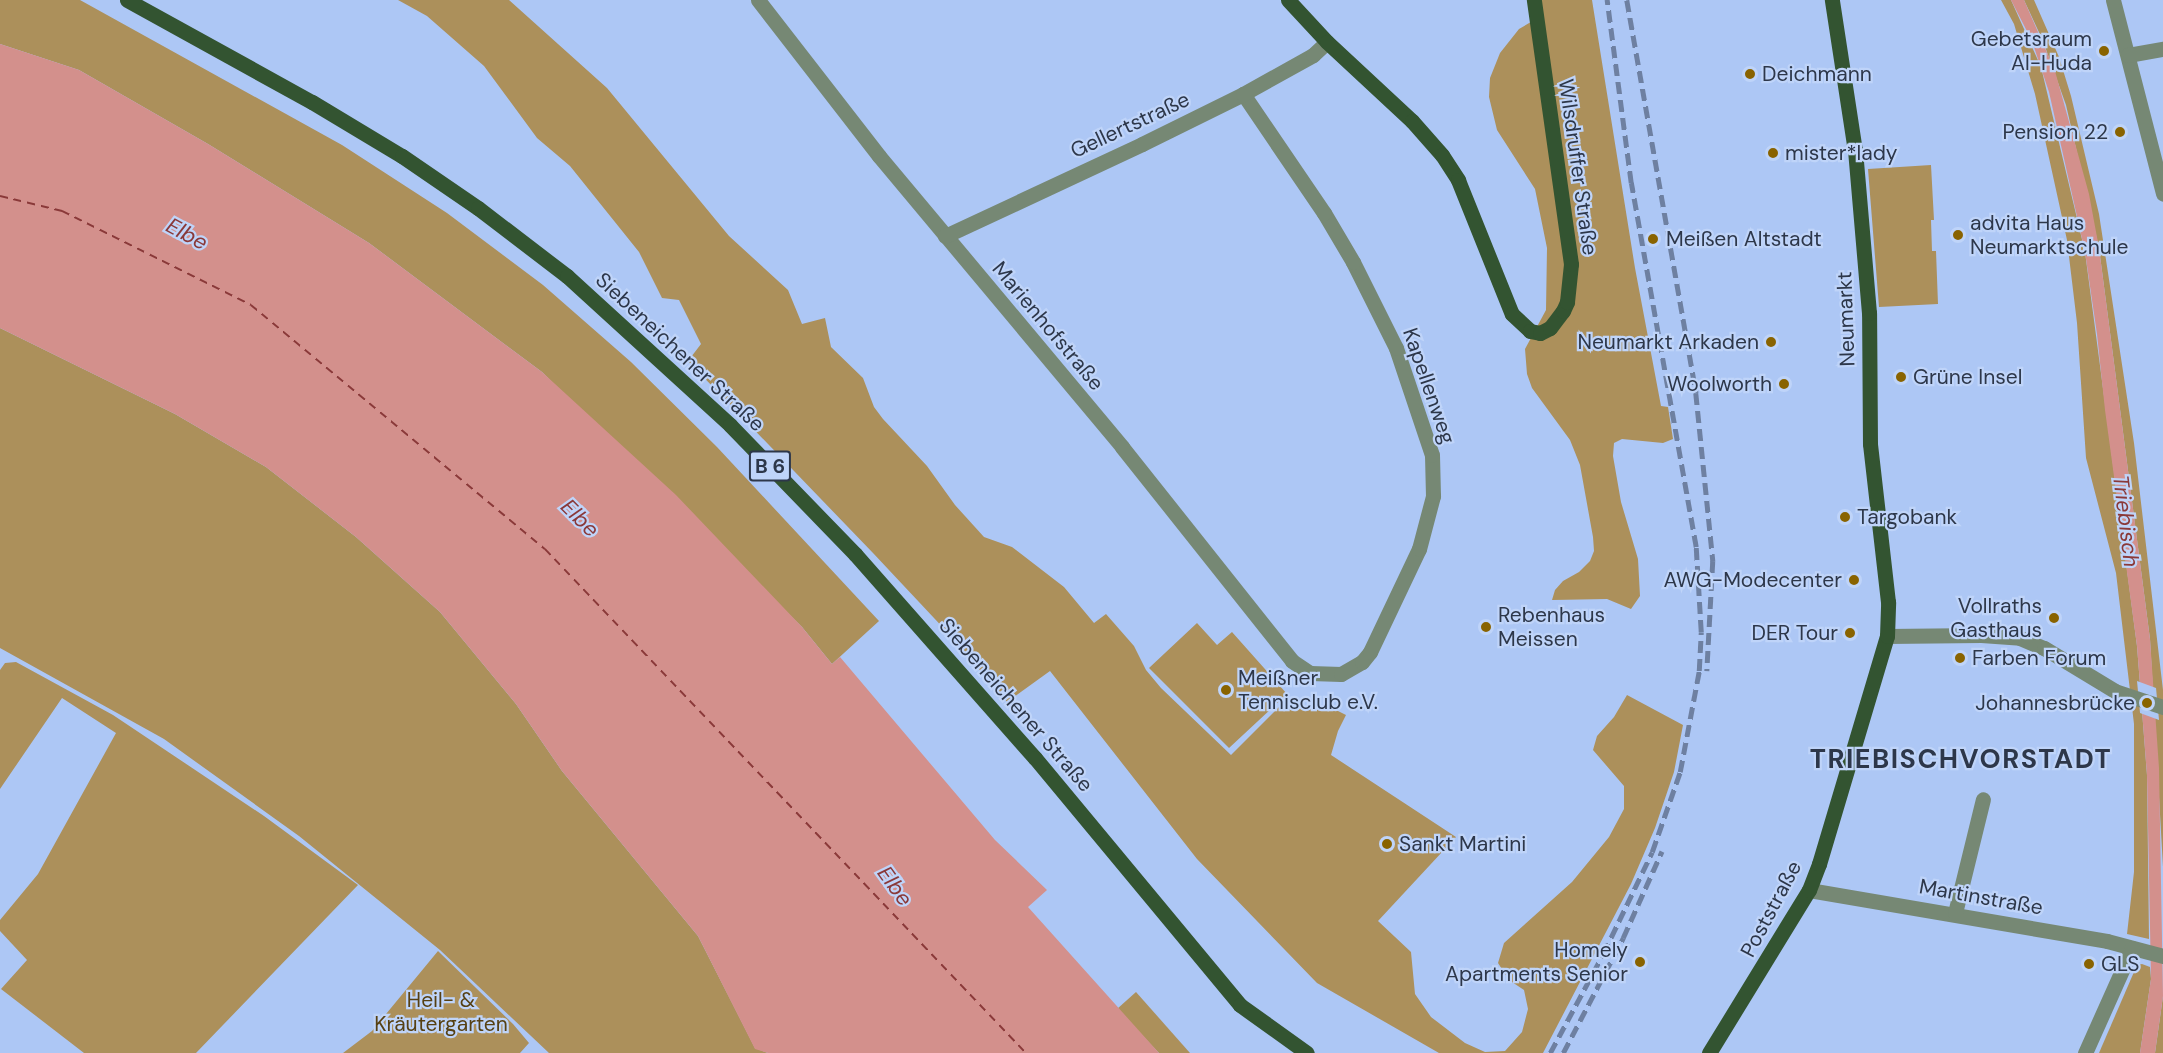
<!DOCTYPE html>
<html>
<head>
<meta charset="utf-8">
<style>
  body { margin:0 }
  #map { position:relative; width:2163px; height:1053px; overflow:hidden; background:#adc7f5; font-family:"DM Sans",sans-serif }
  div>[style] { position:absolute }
  .green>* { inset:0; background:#ac905b }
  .water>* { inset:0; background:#d3908c }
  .pier>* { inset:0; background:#adc7f5 }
  .ferry>* { height:1.5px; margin-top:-0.75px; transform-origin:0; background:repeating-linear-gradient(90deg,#8a3939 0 8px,transparent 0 14px) }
  .minor>* { height:15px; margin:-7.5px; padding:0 7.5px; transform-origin:7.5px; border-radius:7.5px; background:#768874 }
  .major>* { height:15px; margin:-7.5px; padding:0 7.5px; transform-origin:7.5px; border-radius:7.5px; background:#335431 }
  .rail>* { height:4.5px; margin-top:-2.25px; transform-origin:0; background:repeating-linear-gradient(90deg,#6e80a1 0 12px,transparent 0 18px) }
  .dots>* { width:16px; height:16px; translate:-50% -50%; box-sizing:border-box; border:3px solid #bfd4f9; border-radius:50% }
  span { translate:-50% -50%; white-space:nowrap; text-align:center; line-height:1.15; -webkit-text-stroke:4.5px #bfd4f9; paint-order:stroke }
  .shield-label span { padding:2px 4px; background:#bfd4f9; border:2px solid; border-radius:4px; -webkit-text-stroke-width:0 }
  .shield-label { font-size:20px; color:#2d374a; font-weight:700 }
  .poi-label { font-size:21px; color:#2d374a }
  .right { translate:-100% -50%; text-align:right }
  .left { translate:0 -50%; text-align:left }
  .street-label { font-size:21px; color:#2d374a }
  .park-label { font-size:21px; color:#564013 }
  .water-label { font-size:22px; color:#8a3939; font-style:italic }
  .district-label { font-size:27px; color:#2d374a; font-weight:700; letter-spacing:1.5px }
</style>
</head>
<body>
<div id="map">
  <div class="green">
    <div style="clip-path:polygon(0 0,80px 0,342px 145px,447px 213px,543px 285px,631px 362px,717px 447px,879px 621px,832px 664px,802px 627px,542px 372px,369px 243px,208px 144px,79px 70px,0 44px)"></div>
    <div style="clip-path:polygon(398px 0,509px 0,607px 88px,729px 236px,788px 290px,802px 324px,825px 318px,831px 347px,863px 378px,874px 407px,883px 419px,927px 466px,955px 505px,984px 537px,1012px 547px,1064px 587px,1094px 623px,1106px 614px,1134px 646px,1146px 670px,1161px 688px,1231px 755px,1288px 698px,1295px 705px,1309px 709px,1328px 706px,1346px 715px,1338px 731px,1331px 755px,1456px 837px,1378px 921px,1411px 952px,1415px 994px,1431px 1017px,1465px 1043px,1485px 1052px,1505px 1051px,1522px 1032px,1528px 1009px,1524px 990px,1509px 980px,1498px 963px,1504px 943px,1572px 882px,1609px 837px,1624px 809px,1624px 786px,1593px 750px,1597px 736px,1614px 717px,1627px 695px,1683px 725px,1674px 772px,1655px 828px,1631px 884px,1543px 1053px,1439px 1053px,1317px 983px,1197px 859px,1050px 671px,1007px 702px,949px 634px,873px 553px,688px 361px,701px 344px,679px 300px,662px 298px,639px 252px,570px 166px,537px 138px,484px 66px,427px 16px)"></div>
    <div style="clip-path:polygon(1534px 0,1592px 0,1635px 268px,1661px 406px,1668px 407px,1673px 439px,1663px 443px,1622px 439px,1614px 443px,1613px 456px,1621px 502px,1638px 559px,1640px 596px,1631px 609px,1607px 599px,1552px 600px,1555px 590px,1563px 581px,1579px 572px,1590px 561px,1594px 551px,1593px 537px,1580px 465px,1570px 440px,1532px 388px,1527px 374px,1525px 349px,1546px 310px,1547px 248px,1535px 189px,1497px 130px,1489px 97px,1490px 78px,1500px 53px,1519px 29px,1536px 19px)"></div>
    <div style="clip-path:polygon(2001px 0,2011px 0,2041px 67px,2085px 252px,2137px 646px,2147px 775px,2149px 939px,2127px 934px,2134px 872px,2134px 724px,2116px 573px,2086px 458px,2077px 323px,2067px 240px,2035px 94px,2014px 24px)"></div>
    <div style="clip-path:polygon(2024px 0,2034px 0,2059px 57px,2071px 96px,2099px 214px,2134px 443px,2163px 690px,2163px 867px,2150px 639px,2099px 248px,2066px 105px,2043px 41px)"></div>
    <div style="clip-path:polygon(1931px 165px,1934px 220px,1931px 220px,1932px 251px,1936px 251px,1938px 304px,1879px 307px,1868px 169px)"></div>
    <div style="clip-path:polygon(0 328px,175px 414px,266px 467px,356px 537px,440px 612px,516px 704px,562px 771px,698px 936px,755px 1048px,768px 1053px,549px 1053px,440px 950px,299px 836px,164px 739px,0 648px)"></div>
    <div style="clip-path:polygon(1197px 623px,1217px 645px,1232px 632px,1287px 694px,1229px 748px,1149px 668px)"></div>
    <div style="clip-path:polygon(16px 662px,113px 715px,264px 816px,358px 885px,196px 1053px,84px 1053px,1px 989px,27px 960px,0 931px,0 920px,38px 874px,116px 733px,62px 698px,0 789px,0 670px,5px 663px)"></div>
    <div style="clip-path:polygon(438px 951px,513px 1024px,529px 1043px,520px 1053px,343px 1053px,372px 1031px)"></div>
    <div style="clip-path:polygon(2142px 964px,2150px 967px,2151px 979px,2140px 1053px,2099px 1053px,2137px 965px)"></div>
    <div style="clip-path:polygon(1136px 992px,1190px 1053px,1159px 1053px,1117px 1009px)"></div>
    <div style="clip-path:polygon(2163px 996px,2163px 1053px,2155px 1053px)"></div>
  </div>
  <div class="water">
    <div style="clip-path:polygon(2011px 0,2024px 0,2055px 71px,2089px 194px,2099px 248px,2150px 639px,2159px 768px,2163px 996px,2155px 1053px,2140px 1053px,2151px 979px,2147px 775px,2137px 646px,2105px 410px,2097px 334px,2085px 252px,2049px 92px,2032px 41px)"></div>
    <div style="clip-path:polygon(0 44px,79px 70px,208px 144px,369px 243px,542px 372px,676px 495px,802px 627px,832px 664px,840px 657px,995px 840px,1047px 890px,1028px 907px,1159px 1053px,768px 1053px,755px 1049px,698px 936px,562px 771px,516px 704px,440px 612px,356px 537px,266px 467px,175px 414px,0 328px)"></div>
  </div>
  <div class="pier">
    <div style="clip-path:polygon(2137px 681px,2156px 688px,2159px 720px,2140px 713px)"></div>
  </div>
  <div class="ferry">
    <div style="left:0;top:196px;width:64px;rotate:13.6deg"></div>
    <div style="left:62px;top:211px;width:211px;rotate:26.4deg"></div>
    <div style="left:251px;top:305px;width:382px;rotate:39.7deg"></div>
    <div style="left:545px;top:549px;width:697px;rotate:46.34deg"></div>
  </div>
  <div class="minor">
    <div style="left:758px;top:0;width:197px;rotate:52.2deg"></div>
    <div style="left:879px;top:156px;width:379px;rotate:50.1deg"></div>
    <div style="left:1122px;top:447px;width:273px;rotate:51.5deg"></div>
    <div style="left:1292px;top:661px;width:22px;rotate:34deg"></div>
    <div style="left:1310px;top:673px;width:31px;rotate:2deg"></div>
    <div style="left:1341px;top:674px;width:24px;rotate:-30deg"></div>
    <div style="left:1362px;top:662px;width:13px;rotate:-51deg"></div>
    <div style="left:1370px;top:652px;width:114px;rotate:-64.6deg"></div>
    <div style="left:1419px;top:549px;width:55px;rotate:-75.2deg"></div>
    <div style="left:1433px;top:496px;width:41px;rotate:-91.4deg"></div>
    <div style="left:1432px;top:455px;width:113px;rotate:-108.6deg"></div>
    <div style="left:1396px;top:348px;width:96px;rotate:-116.6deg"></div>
    <div style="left:1353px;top:262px;width:57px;rotate:-120.6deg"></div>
    <div style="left:1324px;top:213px;width:144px;rotate:-124.2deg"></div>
    <div style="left:2113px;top:0;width:200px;rotate:75.5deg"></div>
    <div style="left:2128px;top:55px;width:36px;rotate:-10deg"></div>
    <div style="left:945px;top:236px;width:217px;rotate:-25deg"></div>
    <div style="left:1142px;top:144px;width:113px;rotate:-26.3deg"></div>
    <div style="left:1243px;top:94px;width:80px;rotate:-29.1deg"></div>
    <div style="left:1313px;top:55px;width:19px;rotate:-43deg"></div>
    <div style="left:1887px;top:636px;width:94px;rotate:-0.6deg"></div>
    <div style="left:1981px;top:635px;width:39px;rotate:4deg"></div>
    <div style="left:2020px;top:638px;width:26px;rotate:23deg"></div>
    <div style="left:2044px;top:648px;width:83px;rotate:31.2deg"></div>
    <div style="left:2115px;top:691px;width:51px;rotate:18.4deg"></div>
    <div style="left:1809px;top:890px;width:302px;rotate:9.7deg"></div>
    <div style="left:2107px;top:941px;width:58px;rotate:15deg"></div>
    <div style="left:1955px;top:913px;width:117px;rotate:-76.2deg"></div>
    <div style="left:2085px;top:1053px;width:115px;rotate:-65.9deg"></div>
  </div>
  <div class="major">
    <div style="left:127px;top:0;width:211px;rotate:28.9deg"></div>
    <div style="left:312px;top:102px;width:105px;rotate:31deg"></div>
    <div style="left:402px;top:156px;width:92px;rotate:34.4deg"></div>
    <div style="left:478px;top:208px;width:112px;rotate:37.4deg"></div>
    <div style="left:567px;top:276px;width:221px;rotate:42.4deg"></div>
    <div style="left:730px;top:425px;width:180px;rotate:45.9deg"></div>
    <div style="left:855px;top:554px;width:272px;rotate:48.6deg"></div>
    <div style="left:1035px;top:758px;width:321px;rotate:50.3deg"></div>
    <div style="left:1240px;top:1005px;width:82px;rotate:35.6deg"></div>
    <div style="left:1288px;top:0;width:57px;rotate:47.1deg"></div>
    <div style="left:1327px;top:42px;width:116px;rotate:42.9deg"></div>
    <div style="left:1412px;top:121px;width:45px;rotate:48.6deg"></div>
    <div style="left:1442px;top:155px;width:30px;rotate:57deg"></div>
    <div style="left:1458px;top:180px;width:144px;rotate:68.1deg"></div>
    <div style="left:1512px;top:314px;width:25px;rotate:43deg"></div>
    <div style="left:1530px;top:331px;width:10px;rotate:11deg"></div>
    <div style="left:1540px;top:333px;width:11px;rotate:-27deg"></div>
    <div style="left:1550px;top:328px;width:21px;rotate:-53deg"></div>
    <div style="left:1563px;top:311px;width:10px;rotate:-66deg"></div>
    <div style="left:1567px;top:302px;width:38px;rotate:-84deg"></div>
    <div style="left:1571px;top:264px;width:267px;rotate:-98deg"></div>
    <div style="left:1709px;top:1053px;width:191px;rotate:-58.5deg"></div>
    <div style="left:1809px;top:890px;width:28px;rotate:-69deg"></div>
    <div style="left:1819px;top:864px;width:238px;rotate:-73.4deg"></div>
    <div style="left:1887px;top:636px;width:34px;rotate:-88deg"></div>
    <div style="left:1888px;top:602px;width:159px;rotate:-96.5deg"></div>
    <div style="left:1870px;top:444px;width:131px;rotate:-90.4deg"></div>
    <div style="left:1869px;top:313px;width:163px;rotate:-94.9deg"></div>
    <div style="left:1855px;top:151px;width:153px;rotate:-98.7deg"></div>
  </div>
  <div class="rail">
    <div style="left:1627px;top:0;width:399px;rotate:80deg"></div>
    <div style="left:1696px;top:393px;width:169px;rotate:84.2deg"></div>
    <div style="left:1713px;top:561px;width:110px;rotate:93.1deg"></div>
    <div style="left:1550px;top:1053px;width:112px;rotate:-61.8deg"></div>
    <div style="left:1603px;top:954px;width:113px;rotate:-64.3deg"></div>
    <div style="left:1652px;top:852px;width:85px;rotate:-70.7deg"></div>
    <div style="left:1680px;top:772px;width:103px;rotate:-79.3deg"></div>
    <div style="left:1699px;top:671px;width:39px;rotate:-87deg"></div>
    <div style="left:1701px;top:632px;width:85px;rotate:-93.4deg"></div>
    <div style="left:1696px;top:547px;width:370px;rotate:-100.1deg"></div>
    <div style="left:1631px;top:183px;width:185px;rotate:-97.5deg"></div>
    <div style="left:1563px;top:1053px;width:130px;rotate:-62.4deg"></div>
    <div style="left:1623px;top:938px;width:95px;rotate:-65.9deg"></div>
  </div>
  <div class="dots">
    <div style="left:2104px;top:51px;background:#896300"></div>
    <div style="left:1750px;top:74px;background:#896300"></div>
    <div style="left:2120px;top:132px;background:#896300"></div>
    <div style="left:1773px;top:153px;background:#896300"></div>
    <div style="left:1958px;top:235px;background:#896300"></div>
    <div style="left:1653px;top:239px;background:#896300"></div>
    <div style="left:1771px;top:342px;background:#896300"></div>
    <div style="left:1901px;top:377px;background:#896300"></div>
    <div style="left:1784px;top:384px;background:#896300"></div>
    <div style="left:1845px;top:517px;background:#896300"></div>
    <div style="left:1854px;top:580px;background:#896300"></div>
    <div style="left:2054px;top:618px;background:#896300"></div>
    <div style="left:1486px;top:627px;background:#896300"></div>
    <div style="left:1850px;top:633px;background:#896300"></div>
    <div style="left:1960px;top:658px;background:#896300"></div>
    <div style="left:1226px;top:690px;background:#896300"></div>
    <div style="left:2147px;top:703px;background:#896300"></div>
    <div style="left:1387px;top:844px;background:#896300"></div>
    <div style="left:1640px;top:962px;background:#896300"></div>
    <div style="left:2089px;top:964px;background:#896300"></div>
  </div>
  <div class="shield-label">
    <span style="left:770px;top:466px">B 6</span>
  </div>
  <div class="poi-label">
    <span class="right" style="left:2092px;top:51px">Gebetsraum<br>Al-Huda</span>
    <span class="left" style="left:1762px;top:74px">Deichmann</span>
    <span class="right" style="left:2108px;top:132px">Pension 22</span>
    <span class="left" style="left:1785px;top:153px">mister*lady</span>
    <span class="left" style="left:1970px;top:235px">advita Haus<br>Neumarktschule</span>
    <span class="left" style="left:1666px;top:239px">Meißen Altstadt</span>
    <span class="right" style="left:1759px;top:342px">Neumarkt Arkaden</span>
    <span class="left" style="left:1913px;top:377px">Grüne Insel</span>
    <span class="right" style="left:1772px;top:384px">Woolworth</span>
    <span class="left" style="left:1857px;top:517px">Targobank</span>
    <span class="right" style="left:1842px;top:580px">AWG-Modecenter</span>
    <span class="right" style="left:2042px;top:618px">Vollraths<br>Gasthaus</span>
    <span class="left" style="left:1498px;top:627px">Rebenhaus<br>Meissen</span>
    <span class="right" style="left:1838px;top:633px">DER Tour</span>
    <span class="left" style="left:1972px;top:658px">Farben Forum</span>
    <span class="left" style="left:1238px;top:690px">Meißner<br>Tennisclub e.V.</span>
    <span class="right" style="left:2135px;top:703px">Johannesbrücke</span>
    <span class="left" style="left:1399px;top:844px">Sankt Martini</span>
    <span class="right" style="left:1628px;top:962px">Homely<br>Apartments Senior</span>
    <span class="left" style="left:2101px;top:964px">GLS</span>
  </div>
  <div class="street-label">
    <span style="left:1130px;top:125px;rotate:-25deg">Gellertstraße</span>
    <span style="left:1578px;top:167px;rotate:82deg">Wilsdruffer Straße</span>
    <span style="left:1846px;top:319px;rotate:-92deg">Neumarkt</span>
    <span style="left:1048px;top:326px;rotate:50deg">Marienhofstraße</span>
    <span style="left:680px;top:352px;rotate:43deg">Siebeneichener Straße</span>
    <span style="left:1429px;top:386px;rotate:71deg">Kapellenweg</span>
    <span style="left:1016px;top:705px;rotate:49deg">Siebeneichener Straße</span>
    <span style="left:1981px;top:897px;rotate:10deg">Martinstraße</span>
    <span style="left:1771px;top:909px;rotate:-62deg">Poststraße</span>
  </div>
  <div class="park-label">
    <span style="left:441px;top:1012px">Heil- &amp;<br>Kräutergarten</span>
  </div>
  <div class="water-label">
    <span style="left:187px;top:234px;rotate:28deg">Elbe</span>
    <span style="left:580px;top:518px;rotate:45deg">Elbe</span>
    <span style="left:2126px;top:521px;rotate:83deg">Triebisch</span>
    <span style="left:895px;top:886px;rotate:54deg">Elbe</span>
  </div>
  <div class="district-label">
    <span style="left:1961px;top:759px">TRIEBISCHVORSTADT</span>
  </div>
</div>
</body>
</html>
